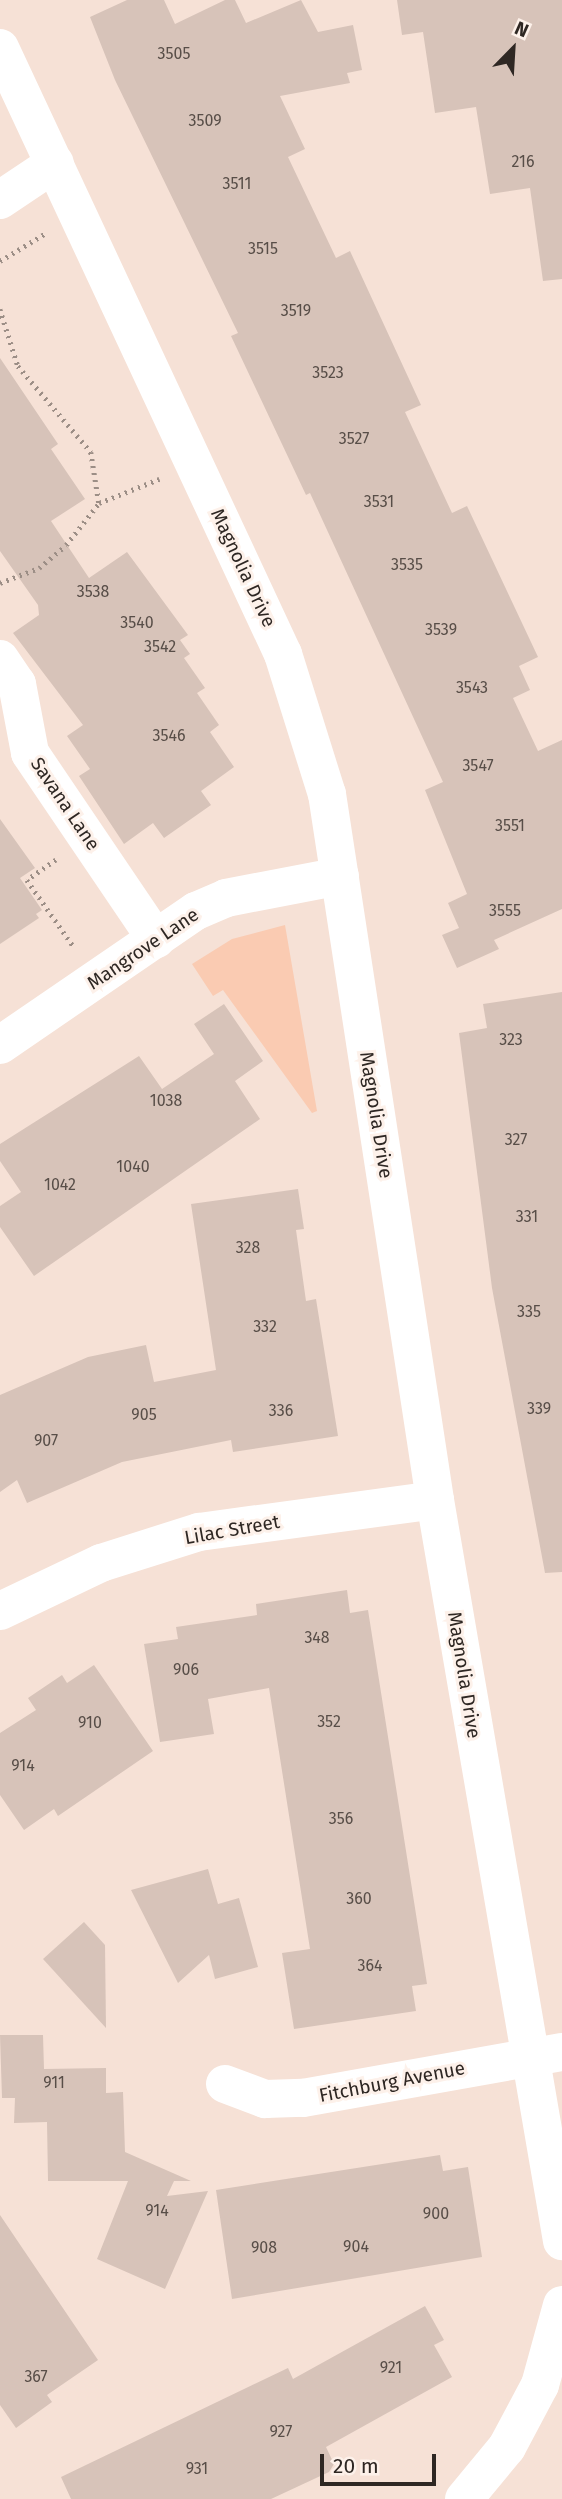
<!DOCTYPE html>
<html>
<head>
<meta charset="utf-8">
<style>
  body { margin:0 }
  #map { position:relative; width:562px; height:2499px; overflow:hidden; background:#f6e1d6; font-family:"Fira Sans",sans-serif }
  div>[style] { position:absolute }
  .green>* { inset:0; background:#facbb2 }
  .building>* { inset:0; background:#d7c3b9 }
  .path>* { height:4.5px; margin-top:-2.25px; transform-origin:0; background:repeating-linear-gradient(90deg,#9c8e86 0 2px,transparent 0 7px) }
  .minor>* { height:38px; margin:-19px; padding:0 19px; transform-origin:19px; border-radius:19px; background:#fff }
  span { translate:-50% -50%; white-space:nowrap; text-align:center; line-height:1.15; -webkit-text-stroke:6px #fdf1ea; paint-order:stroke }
  .number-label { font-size:16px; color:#584e48 }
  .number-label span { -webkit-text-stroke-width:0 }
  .street-label { font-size:19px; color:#2e2723 }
  .north { position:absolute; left:478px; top:14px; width:70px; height:70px; -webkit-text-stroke:5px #fdf1ea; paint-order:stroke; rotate:24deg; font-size:19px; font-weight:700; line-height:28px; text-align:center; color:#2e2723 }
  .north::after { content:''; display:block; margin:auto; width:24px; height:32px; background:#2e2723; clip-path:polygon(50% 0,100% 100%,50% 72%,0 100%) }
  .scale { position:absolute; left:320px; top:2454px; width:116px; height:32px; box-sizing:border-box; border:4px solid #2e2723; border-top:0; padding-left:9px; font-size:21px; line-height:24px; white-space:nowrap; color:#2e2723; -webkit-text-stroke:5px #fdf1ea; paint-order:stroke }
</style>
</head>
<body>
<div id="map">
  <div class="green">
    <div style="clip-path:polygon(285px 925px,317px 1111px,312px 1113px,223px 990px,213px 996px,192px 964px,232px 939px)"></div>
  </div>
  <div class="building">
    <div style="clip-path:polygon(127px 0,164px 0,175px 24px,225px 0,235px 0,246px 23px,301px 0,318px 32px,353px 25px,362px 70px,347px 73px,350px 83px,280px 96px,305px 149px,288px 157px,336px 258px,350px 251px,421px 405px,405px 412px,452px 513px,467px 506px,538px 657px,519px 666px,530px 690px,513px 698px,538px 751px,562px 740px,562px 909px,494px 940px,499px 949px,457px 968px,442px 935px,459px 928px,448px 903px,467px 894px,425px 790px,443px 782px,310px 493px,306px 495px,231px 336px,238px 333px,115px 80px,90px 17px)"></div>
    <div style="clip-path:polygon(397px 0,562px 0,562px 279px,543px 281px,530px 188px,490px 194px,476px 107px,435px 113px,423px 32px,402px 35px)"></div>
    <div style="clip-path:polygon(0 358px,58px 444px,51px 449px,85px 499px,51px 521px,89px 578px,127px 552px,188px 635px,180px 640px,190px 654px,184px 658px,205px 688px,197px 693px,219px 725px,210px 732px,234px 767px,201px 791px,211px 805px,164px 838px,153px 823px,124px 844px,79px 776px,90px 769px,67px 736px,83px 725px,13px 633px,39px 615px,38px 605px,0 551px)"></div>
    <div style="clip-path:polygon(0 819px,35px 868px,20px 878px,42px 910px,36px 914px,39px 918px,0 944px)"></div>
    <div style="clip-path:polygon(562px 992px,562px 1572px,545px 1573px,492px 1288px,459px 1033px,487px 1028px,483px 1004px)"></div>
    <div style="clip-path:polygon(224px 1004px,263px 1061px,235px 1081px,260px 1119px,34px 1276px,0 1227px,0 1206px,21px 1192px,0 1161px,0 1144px,139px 1056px,162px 1089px,214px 1054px,194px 1024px)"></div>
    <div style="clip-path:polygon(298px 1189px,304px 1229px,296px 1230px,306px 1301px,316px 1299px,338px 1436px,233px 1452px,231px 1440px,122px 1462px,27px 1503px,17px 1480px,0 1492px,0 1395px,88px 1357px,146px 1345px,154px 1382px,216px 1370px,191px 1204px)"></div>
    <div style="clip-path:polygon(347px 1590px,350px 1613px,368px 1610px,427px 1984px,412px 1986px,416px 2011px,294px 2029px,282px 1953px,310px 1949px,269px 1688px,208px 1699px,214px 1734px,160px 1742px,144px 1644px,178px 1639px,176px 1627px,257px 1615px,256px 1604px)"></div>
    <div style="clip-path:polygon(94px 1665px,153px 1751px,58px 1816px,54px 1809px,24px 1830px,0 1795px,0 1733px,36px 1710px,28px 1698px,62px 1675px,67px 1683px)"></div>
    <div style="clip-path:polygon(208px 1869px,218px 1904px,239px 1898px,258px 1967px,215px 1979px,209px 1955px,178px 1983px,131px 1890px)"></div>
    <div style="clip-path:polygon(84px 1922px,105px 1945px,106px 2028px,43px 1959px)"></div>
    <div style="clip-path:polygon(0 2035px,43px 2035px,44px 2069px,106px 2068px,106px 2093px,123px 2092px,125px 2152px,191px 2181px,174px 2181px,167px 2196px,208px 2191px,165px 2289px,97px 2259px,128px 2181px,48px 2181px,47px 2122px,14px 2123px,15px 2098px,2px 2098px)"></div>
    <div style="clip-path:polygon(440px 2155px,443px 2171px,468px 2167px,482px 2257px,232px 2299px,216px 2190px)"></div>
    <div style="clip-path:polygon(0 2215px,98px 2360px,47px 2395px,52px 2402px,16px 2428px,0 2405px)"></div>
    <div style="clip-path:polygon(425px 2306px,444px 2340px,434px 2345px,452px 2377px,326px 2447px,334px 2464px,329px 2472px,271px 2499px,71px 2499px,61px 2477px,288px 2368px,293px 2379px)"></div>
  </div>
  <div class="path">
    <div style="left:0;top:261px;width:52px;rotate:-31.5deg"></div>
    <div style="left:0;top:309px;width:60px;rotate:72.5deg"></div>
    <div style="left:18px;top:366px;width:113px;rotate:49.7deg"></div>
    <div style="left:91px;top:452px;width:52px;rotate:81.1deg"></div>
    <div style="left:0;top:583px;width:42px;rotate:-21deg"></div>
    <div style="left:39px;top:568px;width:35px;rotate:-40deg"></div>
    <div style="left:66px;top:545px;width:53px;rotate:-51.8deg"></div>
    <div style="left:99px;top:503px;width:65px;rotate:-21.8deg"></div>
    <div style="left:56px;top:860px;width:35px;rotate:145deg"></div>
    <div style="left:27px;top:880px;width:82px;rotate:55deg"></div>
  </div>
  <div class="minor">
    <div style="left:0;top:48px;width:669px;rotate:64.97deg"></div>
    <div style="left:283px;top:654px;width:147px;rotate:72.6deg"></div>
    <div style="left:327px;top:794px;width:714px;rotate:81.3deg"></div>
    <div style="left:435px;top:1500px;width:752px;rotate:80.27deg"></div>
    <div style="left:0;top:200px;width:66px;rotate:-33.9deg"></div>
    <div style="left:0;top:659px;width:30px;rotate:56deg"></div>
    <div style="left:17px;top:684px;width:70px;rotate:79.3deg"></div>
    <div style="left:30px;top:753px;width:225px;rotate:55.9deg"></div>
    <div style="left:0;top:1045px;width:237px;rotate:-34.4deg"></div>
    <div style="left:196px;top:911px;width:33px;rotate:-23deg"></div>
    <div style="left:226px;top:898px;width:116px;rotate:-10.9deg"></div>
    <div style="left:0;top:1611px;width:112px;rotate:-25.4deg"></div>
    <div style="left:101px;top:1563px;width:103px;rotate:-17.6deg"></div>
    <div style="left:199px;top:1532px;width:238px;rotate:-7.7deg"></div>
    <div style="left:225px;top:2084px;width:43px;rotate:20.6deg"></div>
    <div style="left:265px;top:2099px;width:38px;rotate:-2deg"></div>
    <div style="left:303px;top:2098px;width:263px;rotate:-10.1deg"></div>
    <div style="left:464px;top:2499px;width:67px;rotate:-50.4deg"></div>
    <div style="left:507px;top:2447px;width:70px;rotate:-62deg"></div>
    <div style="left:540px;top:2385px;width:83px;rotate:-74.6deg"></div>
  </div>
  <div class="number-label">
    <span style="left:174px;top:54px">3505</span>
    <span style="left:205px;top:121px">3509</span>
    <span style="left:523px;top:162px">216</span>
    <span style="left:237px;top:184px">3511</span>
    <span style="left:263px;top:249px">3515</span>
    <span style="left:296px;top:311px">3519</span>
    <span style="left:328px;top:373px">3523</span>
    <span style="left:354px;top:439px">3527</span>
    <span style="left:379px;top:502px">3531</span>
    <span style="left:407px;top:565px">3535</span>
    <span style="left:93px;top:592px">3538</span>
    <span style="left:137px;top:623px">3540</span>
    <span style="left:441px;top:630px">3539</span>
    <span style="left:160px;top:647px">3542</span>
    <span style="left:472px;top:688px">3543</span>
    <span style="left:169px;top:736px">3546</span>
    <span style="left:478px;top:766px">3547</span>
    <span style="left:510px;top:826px">3551</span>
    <span style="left:505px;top:911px">3555</span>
    <span style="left:511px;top:1040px">323</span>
    <span style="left:166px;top:1101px">1038</span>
    <span style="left:516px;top:1140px">327</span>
    <span style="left:133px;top:1167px">1040</span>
    <span style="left:60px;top:1185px">1042</span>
    <span style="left:527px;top:1217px">331</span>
    <span style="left:248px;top:1248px">328</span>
    <span style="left:529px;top:1312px">335</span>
    <span style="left:265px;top:1327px">332</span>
    <span style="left:539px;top:1409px">339</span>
    <span style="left:281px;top:1411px">336</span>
    <span style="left:144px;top:1415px">905</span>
    <span style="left:46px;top:1441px">907</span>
    <span style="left:317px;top:1638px">348</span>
    <span style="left:186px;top:1670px">906</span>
    <span style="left:329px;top:1722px">352</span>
    <span style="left:90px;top:1723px">910</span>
    <span style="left:23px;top:1766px">914</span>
    <span style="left:341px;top:1819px">356</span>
    <span style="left:359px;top:1899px">360</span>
    <span style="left:370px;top:1966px">364</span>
    <span style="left:54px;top:2083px">911</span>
    <span style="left:157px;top:2211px">914</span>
    <span style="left:436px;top:2214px">900</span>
    <span style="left:356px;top:2247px">904</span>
    <span style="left:264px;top:2248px">908</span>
    <span style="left:391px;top:2368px">921</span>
    <span style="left:36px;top:2377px">367</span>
    <span style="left:281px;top:2432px">927</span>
    <span style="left:197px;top:2469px">931</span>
  </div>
  <div class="street-label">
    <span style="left:243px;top:568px;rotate:65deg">Magnolia Drive</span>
    <span style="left:65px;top:804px;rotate:56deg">Savana Lane</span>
    <span style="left:143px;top:949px;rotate:-34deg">Mangrove Lane</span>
    <span style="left:376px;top:1115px;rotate:81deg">Magnolia Drive</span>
    <span style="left:232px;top:1530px;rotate:-10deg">Lilac Street</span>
    <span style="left:464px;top:1675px;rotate:81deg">Magnolia Drive</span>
    <span style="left:392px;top:2082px;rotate:-11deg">Fitchburg Avenue</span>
  </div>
  <div class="north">N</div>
  <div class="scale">20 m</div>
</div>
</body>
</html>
